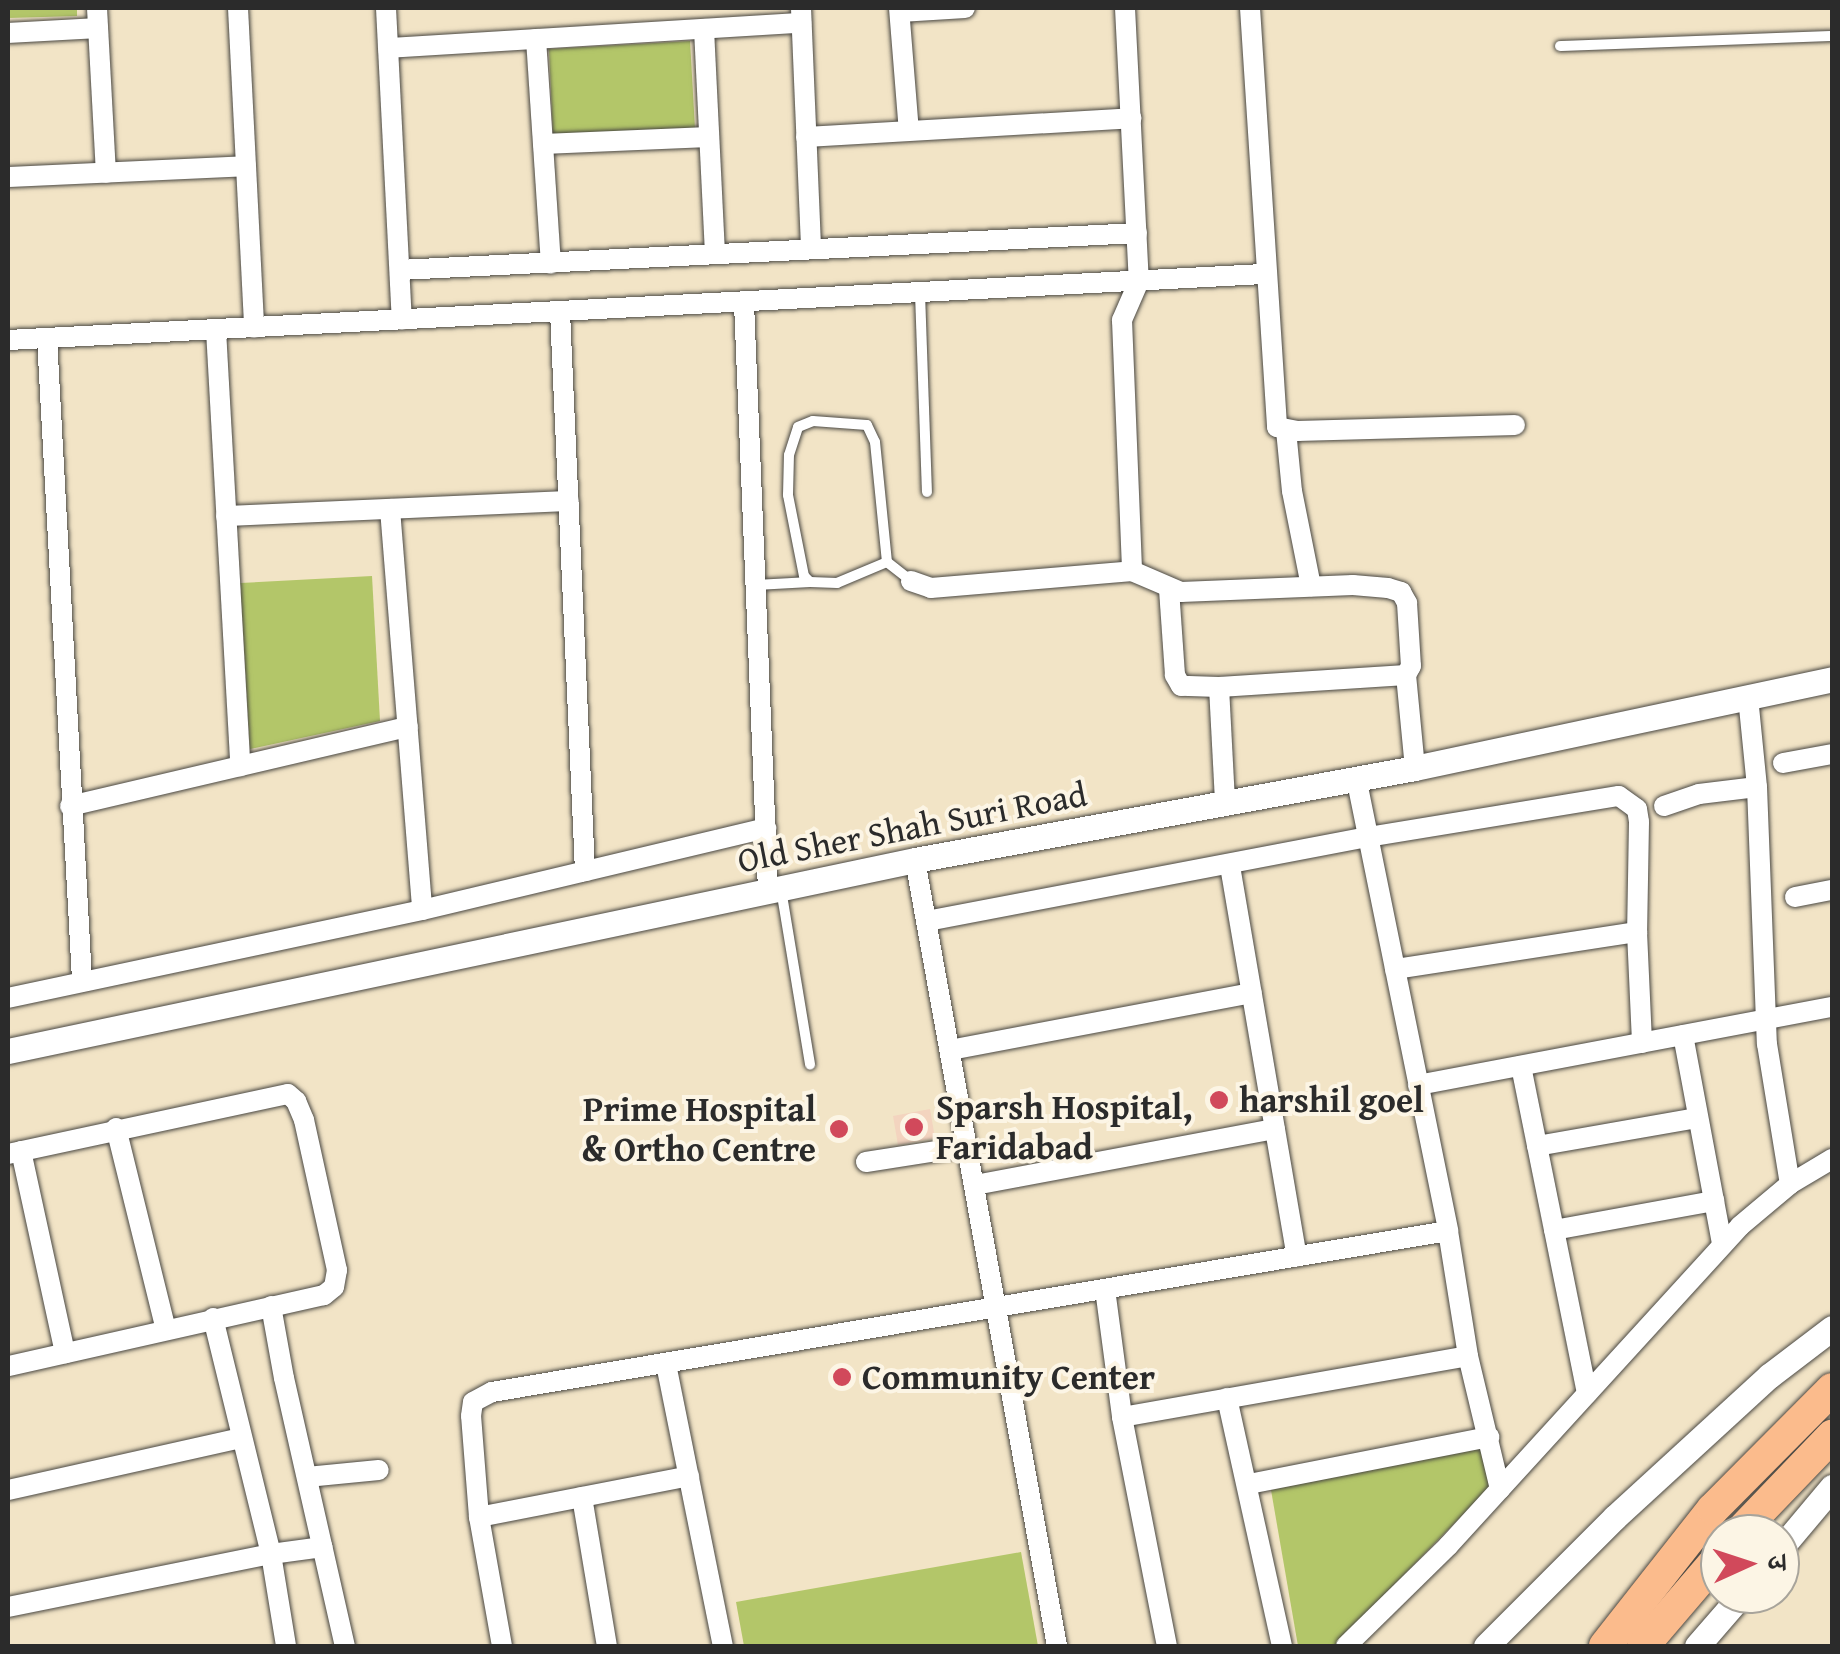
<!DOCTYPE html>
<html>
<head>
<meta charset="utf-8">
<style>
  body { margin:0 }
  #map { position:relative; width:1840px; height:1654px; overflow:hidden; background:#f2e4c6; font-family:"Gentium Book Plus","Noto Serif Devanagari",serif }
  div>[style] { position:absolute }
  .built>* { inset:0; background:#f3d4bf }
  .green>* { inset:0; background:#b3c669 }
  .roads { filter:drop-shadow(0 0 2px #494742) drop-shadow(0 0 2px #494742) }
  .service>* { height:10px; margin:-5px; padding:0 5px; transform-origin:5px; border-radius:5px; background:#fff }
  .minor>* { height:20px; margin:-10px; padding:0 10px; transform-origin:10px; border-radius:10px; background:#fff }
  .tertiary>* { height:25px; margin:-12.5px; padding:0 12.5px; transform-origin:12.5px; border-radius:12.5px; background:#fff }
  .trunk>* { height:32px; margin:-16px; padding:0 16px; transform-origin:16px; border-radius:16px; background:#fbbb8c }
  .dots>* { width:28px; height:28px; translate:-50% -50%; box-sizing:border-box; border:5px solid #fcf5e5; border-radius:50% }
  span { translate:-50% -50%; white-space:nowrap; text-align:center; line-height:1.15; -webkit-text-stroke:8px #fcf5e5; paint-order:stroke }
  .street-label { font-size:35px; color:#2b2b2b }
  .poi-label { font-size:35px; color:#2b2b2b; font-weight:700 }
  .left { translate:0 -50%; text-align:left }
  .right { translate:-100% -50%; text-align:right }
  .frame { position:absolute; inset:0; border:10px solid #2b2b2b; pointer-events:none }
  .north { position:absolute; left:1700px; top:1514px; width:100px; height:100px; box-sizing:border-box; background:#fcf5e5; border:2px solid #a8a49b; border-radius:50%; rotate:87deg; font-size:28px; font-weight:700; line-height:40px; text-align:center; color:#2b2b2b }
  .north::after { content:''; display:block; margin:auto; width:35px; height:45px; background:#d1495b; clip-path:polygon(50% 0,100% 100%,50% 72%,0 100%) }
</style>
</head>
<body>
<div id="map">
  <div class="built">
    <div style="clip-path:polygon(930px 1109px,935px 1138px,898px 1145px,893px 1116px)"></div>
  </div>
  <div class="green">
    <div style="clip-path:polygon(8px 8px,77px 8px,77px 16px,8px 18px)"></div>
    <div style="clip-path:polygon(690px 41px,695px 129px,553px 137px,549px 49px)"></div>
    <div style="clip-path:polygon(372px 576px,380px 721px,250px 749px,240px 583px)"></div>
    <div style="clip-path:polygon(1484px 1446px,1491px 1486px,1334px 1646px,1298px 1646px,1271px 1490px)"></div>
    <div style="clip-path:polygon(1021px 1552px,1038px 1646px,744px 1646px,736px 1602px)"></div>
  </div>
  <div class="roads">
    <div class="service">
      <div style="left:1560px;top:46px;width:272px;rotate:-2.1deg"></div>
      <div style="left:920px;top:293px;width:199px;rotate:88deg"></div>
      <div style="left:887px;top:562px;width:54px;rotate:157.2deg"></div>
      <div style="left:837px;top:583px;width:27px;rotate:-178deg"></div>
      <div style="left:810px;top:582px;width:8px;rotate:-135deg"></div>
      <div style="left:804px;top:576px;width:83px;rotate:-101.2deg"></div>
      <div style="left:788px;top:495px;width:40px;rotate:-88.6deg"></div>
      <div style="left:789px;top:455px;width:29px;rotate:-72deg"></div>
      <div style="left:798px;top:427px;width:16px;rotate:-22deg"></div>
      <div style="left:813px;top:421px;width:54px;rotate:4.2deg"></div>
      <div style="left:867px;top:425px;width:19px;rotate:65deg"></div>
      <div style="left:875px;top:442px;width:121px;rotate:84.3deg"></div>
      <div style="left:887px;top:562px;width:31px;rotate:38deg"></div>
      <div style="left:756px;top:585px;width:54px;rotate:-3.2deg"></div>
      <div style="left:781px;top:889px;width:178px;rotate:80.6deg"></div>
    </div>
    <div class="minor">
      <div style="left:97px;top:8px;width:165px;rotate:86.9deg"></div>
      <div style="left:238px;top:8px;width:320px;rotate:87.1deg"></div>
      <div style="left:386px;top:8px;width:312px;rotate:87.1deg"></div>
      <div style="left:801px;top:8px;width:241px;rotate:87.6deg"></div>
      <div style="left:899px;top:8px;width:123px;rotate:85.4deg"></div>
      <div style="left:1125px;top:8px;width:273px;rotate:87.1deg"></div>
      <div style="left:1139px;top:281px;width:43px;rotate:113.6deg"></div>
      <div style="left:1122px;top:320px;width:251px;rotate:87.7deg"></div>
      <div style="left:1250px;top:8px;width:420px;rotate:86.3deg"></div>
      <div style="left:1277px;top:427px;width:21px;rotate:11deg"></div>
      <div style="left:1298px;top:431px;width:217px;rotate:-1.6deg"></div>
      <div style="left:900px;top:12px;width:65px;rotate:-3.5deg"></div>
      <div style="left:704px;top:29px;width:225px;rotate:87.2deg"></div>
      <div style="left:8px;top:33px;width:90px;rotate:-3.2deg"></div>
      <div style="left:536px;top:39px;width:225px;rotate:86.2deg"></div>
      <div style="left:388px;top:48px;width:414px;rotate:-3.5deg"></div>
      <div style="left:806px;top:137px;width:326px;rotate:-3.3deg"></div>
      <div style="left:543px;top:144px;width:166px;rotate:-2.4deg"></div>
      <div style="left:8px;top:177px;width:238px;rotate:-2.6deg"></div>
      <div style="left:400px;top:270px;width:738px;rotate:-2.87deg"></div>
      <div style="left:744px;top:303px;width:588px;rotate:87.66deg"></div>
      <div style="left:560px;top:312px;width:560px;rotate:87.44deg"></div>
      <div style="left:216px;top:330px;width:437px;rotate:86.8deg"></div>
      <div style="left:47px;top:338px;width:643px;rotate:86.88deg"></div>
      <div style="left:8px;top:340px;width:1258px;rotate:-3.01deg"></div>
      <div style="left:1286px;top:430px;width:61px;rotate:84.4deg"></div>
      <div style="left:1292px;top:491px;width:97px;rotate:78.7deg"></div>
      <div style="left:390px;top:509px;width:402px;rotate:85.4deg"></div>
      <div style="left:226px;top:516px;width:343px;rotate:-2.5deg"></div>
      <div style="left:911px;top:581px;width:21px;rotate:19deg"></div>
      <div style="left:931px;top:588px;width:202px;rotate:-4.8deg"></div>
      <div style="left:1132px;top:571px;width:53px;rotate:23.2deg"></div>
      <div style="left:1181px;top:592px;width:172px;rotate:-2.3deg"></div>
      <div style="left:1353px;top:585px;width:35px;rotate:5deg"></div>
      <div style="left:1388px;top:588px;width:14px;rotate:17deg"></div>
      <div style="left:1401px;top:592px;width:13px;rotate:61deg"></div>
      <div style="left:1407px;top:603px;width:63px;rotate:86.4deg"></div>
      <div style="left:1411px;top:666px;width:10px;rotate:119deg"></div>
      <div style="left:1406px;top:675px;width:187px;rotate:176.3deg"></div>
      <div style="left:1219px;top:687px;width:38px;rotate:-178deg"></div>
      <div style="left:1181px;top:686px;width:13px;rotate:-119deg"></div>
      <div style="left:1175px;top:675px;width:86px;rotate:-94deg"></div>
      <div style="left:1406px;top:675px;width:93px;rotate:84.5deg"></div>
      <div style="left:1219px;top:687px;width:115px;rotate:87deg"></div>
      <div style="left:1748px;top:697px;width:90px;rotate:84.3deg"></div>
      <div style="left:1757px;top:787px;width:257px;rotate:87.8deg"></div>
      <div style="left:1767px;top:1044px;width:142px;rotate:80.7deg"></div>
      <div style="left:1783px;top:763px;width:50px;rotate:-10.4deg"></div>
      <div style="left:1356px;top:777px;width:463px;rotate:78.5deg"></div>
      <div style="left:1448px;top:1231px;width:127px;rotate:80.9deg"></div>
      <div style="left:1468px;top:1356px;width:137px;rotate:76.5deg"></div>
      <div style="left:70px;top:806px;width:347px;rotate:-13.2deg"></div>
      <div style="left:1664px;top:806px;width:37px;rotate:-19deg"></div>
      <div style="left:1699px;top:794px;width:58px;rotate:-6.9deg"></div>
      <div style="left:915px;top:860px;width:799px;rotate:79.76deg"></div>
      <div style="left:1230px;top:866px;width:396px;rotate:80.3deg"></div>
      <div style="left:1795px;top:897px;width:38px;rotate:-11deg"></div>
      <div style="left:927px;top:921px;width:449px;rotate:-10.8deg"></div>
      <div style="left:1368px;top:837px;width:254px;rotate:-9.3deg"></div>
      <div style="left:1619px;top:796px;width:22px;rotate:36deg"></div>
      <div style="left:1637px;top:809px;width:13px;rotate:81deg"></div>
      <div style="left:1639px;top:822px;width:110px;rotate:91deg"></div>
      <div style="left:1637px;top:932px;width:111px;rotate:87.4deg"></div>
      <div style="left:1395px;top:969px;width:245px;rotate:-8.7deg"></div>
      <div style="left:8px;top:998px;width:423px;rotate:-12deg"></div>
      <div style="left:422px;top:910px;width:354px;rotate:-13.4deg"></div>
      <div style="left:1683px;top:1035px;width:213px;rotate:79.4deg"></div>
      <div style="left:950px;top:1050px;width:307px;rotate:-10.7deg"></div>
      <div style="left:1521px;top:1066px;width:334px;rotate:78.6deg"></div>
      <div style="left:1418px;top:1085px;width:421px;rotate:-10.7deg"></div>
      <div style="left:116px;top:1128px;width:208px;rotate:76.1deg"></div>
      <div style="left:1537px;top:1146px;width:163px;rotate:-9.9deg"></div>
      <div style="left:21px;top:1151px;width:207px;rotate:77.7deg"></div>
      <div style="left:8px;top:1154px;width:286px;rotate:-12.1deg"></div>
      <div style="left:288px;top:1094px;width:11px;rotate:41deg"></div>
      <div style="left:296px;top:1101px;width:21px;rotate:67deg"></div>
      <div style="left:304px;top:1120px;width:154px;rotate:77.6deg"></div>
      <div style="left:337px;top:1270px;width:17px;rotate:100deg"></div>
      <div style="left:334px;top:1287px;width:13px;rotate:141deg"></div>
      <div style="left:324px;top:1295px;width:324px;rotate:167.3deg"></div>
      <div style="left:866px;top:1162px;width:103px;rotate:-8.9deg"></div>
      <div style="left:975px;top:1185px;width:305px;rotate:-10.6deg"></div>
      <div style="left:1554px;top:1230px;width:163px;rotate:-10.3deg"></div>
      <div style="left:1105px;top:1289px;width:129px;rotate:82.4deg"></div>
      <div style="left:1122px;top:1417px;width:233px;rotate:78.9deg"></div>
      <div style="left:271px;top:1306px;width:73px;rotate:79.8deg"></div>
      <div style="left:284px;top:1378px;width:275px;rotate:77.2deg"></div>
      <div style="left:213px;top:1318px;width:243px;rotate:76.2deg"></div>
      <div style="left:271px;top:1554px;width:52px;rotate:-7.7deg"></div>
      <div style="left:666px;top:1364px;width:288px;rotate:78.6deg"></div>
      <div style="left:1227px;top:1398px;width:254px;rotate:77.5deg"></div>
      <div style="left:1122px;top:1417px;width:351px;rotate:-10deg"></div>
      <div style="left:307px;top:1477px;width:72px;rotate:-5.6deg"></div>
      <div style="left:1249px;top:1484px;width:245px;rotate:-11.1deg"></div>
      <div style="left:8px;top:1490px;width:239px;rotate:-12.6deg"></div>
      <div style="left:582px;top:1497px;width:151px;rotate:80.5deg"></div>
      <div style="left:479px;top:1517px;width:214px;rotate:-11deg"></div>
      <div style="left:8px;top:1607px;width:268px;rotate:-11.4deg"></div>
      <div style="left:271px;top:1554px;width:93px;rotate:80.7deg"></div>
      <div style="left:502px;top:1646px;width:131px;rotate:-100.1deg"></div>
      <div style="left:479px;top:1517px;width:101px;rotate:-94.5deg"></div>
      <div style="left:471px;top:1416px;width:14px;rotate:-82deg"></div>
      <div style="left:473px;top:1402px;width:21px;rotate:-28deg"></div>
      <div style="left:492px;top:1392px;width:969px;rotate:-9.56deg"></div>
      <div style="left:1346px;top:1646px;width:143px;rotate:-44.4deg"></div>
      <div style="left:1448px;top:1546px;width:433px;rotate:-47.6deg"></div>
      <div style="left:1740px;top:1226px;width:65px;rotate:-40deg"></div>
      <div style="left:1790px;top:1184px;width:49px;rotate:-30.8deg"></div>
    </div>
    <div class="tertiary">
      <div style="left:8px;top:1051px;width:927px;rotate:-11.89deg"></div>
      <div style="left:915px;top:860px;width:508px;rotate:-10.43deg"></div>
      <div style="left:1415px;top:768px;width:426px;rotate:-12deg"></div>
      <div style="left:1780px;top:1549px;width:81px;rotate:-50deg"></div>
      <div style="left:1486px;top:1646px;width:182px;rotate:-45deg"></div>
      <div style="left:1615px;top:1517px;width:209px;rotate:-42.5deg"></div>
      <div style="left:1769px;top:1376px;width:79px;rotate:-37.3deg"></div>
      <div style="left:1697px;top:1646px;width:69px;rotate:-49.1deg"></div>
    </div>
    <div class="trunk">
      <div style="left:1738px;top:1534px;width:136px;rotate:-46.2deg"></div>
      <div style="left:1605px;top:1646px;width:174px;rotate:-51.8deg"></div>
      <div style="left:1713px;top:1509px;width:169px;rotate:-45.2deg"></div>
      <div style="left:1643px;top:1646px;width:118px;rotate:-49.5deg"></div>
    </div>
  </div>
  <div class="dots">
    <div style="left:1219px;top:1100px;background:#d1495b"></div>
    <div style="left:914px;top:1127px;background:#d1495b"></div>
    <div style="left:839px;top:1129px;background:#d1495b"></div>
    <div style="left:842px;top:1377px;background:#d1495b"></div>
  </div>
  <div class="street-label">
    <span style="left:912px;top:827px;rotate:-11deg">Old Sher Shah Suri Road</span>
  </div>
  <div class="poi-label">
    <span class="left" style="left:1239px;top:1100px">harshil goel</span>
    <span class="left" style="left:936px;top:1127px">Sparsh Hospital,<br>Faridabad</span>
    <span class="right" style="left:816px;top:1129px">Prime Hospital<br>&amp; Ortho Centre</span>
    <span class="left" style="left:862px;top:1377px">Community Center</span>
  </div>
  <div class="frame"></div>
  <div class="north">उ</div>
</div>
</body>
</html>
